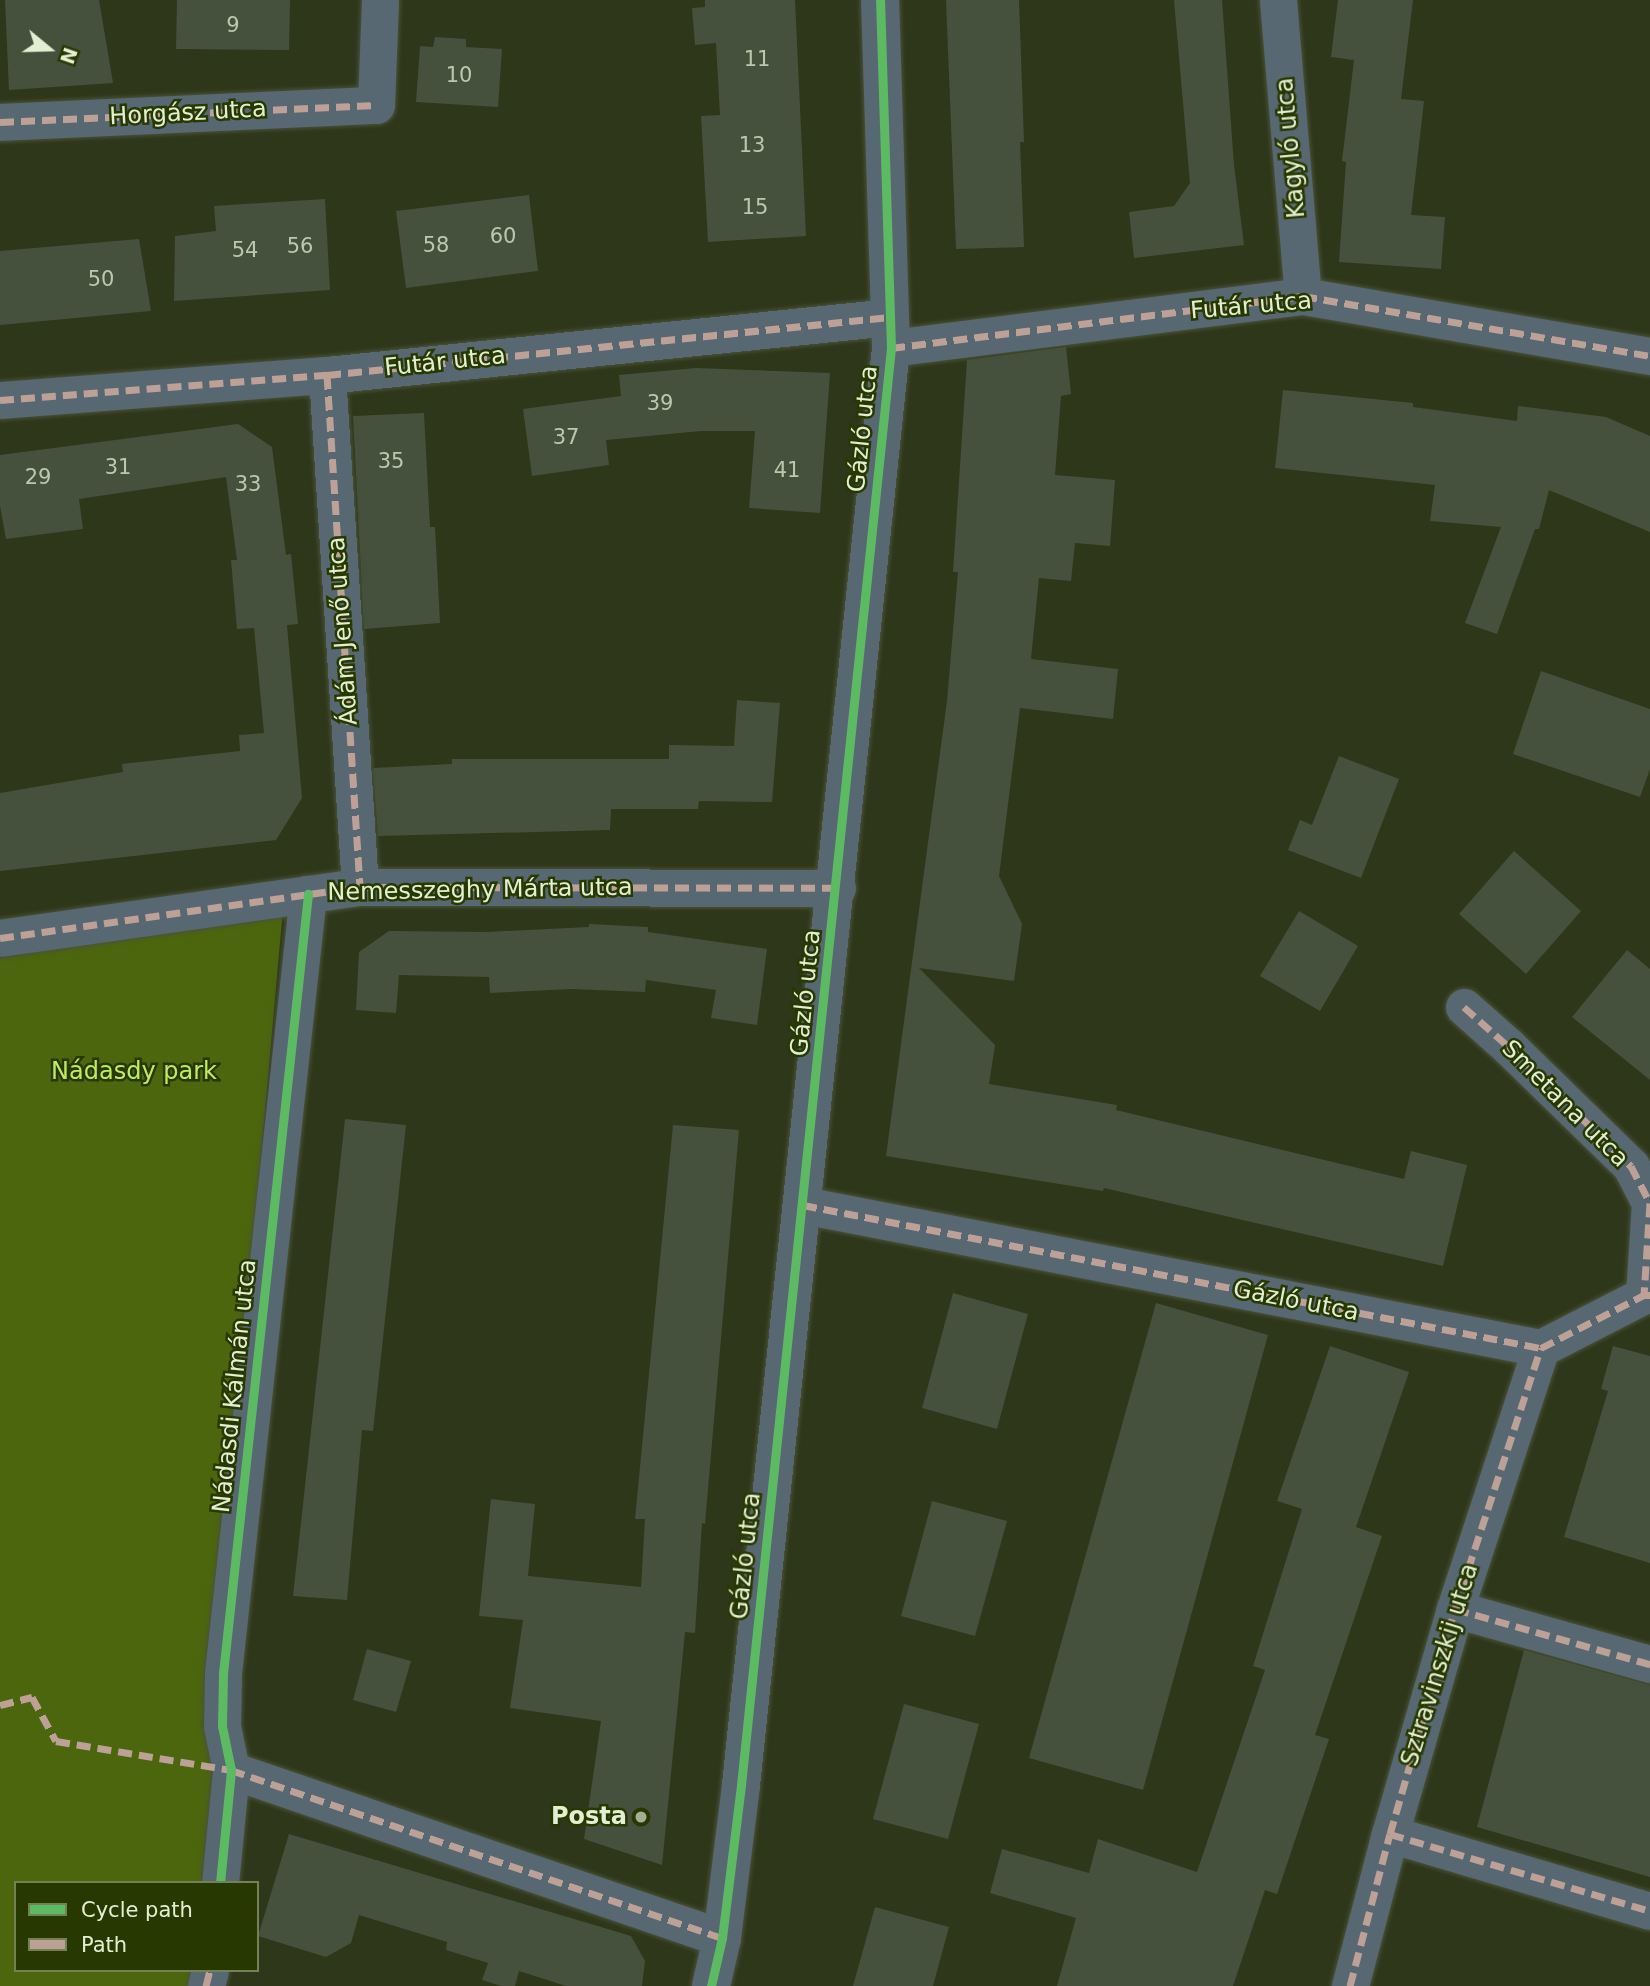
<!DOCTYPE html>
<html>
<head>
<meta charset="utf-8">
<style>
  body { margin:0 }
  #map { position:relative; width:1650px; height:1986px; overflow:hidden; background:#2e371a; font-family:"DejaVu Sans",sans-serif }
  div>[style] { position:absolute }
  .green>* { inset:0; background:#4c660d }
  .building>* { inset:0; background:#45513d }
  .roads { filter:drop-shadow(0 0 2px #4a523a) drop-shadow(0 0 2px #4a523a) }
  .minor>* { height:37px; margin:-18.5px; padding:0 18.5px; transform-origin:18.5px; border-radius:18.5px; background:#576872 }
  .tertiary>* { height:38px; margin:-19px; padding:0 19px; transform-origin:19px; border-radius:19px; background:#576872 }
  .quiet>* { height:7px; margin-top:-3.5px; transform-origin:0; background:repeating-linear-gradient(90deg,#bda197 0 14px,transparent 0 21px) }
  .cycleway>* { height:9px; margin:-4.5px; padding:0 4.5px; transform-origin:4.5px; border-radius:4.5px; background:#5cba63 }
  .dots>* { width:19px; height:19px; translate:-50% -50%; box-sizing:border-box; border:4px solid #283801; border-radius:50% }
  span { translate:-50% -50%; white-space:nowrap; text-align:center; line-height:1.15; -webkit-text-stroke:5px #283801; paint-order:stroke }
  .number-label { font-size:21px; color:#bcc8ae }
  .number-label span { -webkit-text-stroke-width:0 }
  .street-label { font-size:24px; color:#e3efd3 }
  .park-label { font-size:24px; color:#bdec63 }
  .poi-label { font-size:24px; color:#e3efd3; font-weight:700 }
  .right { translate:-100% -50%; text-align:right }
  .legend { position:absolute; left:14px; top:1881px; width:245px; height:91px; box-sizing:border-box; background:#283801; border:2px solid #738155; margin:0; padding:9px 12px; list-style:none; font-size:21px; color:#e3efd3 }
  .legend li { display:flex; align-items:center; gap:14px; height:35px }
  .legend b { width:35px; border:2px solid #738155 }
  .north { position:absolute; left:14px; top:14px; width:70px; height:70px; -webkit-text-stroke:5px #283801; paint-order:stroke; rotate:109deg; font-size:19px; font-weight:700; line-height:28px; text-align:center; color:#e3efd3 }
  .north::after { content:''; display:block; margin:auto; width:24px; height:32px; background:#e3efd3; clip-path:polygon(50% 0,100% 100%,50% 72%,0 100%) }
</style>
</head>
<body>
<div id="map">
  <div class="green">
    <div style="clip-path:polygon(283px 909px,211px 1715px,217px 1883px,16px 1883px,16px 1970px,194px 1970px,190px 1986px,0 1986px,0 958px)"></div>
  </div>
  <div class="building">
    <div style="clip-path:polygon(5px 0,99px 0,113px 83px,9px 90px)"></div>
    <div style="clip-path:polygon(177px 0,290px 0,289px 50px,176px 49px)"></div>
    <div style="clip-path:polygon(705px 0,795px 0,806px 236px,708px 242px,701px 116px,720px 115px,716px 43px,695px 45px,692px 8px,705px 7px)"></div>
    <div style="clip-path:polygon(946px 0,1019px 0,1024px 142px,1020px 142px,1024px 247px,956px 249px)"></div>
    <div style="clip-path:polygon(1174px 0,1222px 0,1234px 165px,1244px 245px,1134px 258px,1129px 212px,1174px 206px,1190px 183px)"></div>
    <div style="clip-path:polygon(1338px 0,1413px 0,1401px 99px,1424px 101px,1411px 215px,1445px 217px,1441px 269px,1339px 262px,1346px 162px,1342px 161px,1354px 60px,1331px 57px)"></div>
    <div style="clip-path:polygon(435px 37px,466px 39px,466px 47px,502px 49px,498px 107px,416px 102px,420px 46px,433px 47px)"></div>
    <div style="clip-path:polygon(529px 195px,538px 271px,406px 288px,396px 211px)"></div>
    <div style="clip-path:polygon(325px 199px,330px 290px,174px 301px,175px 236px,216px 231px,214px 206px)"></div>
    <div style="clip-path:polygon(139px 239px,151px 311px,0 325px,0 251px)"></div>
    <div style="clip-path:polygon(1066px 347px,1071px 394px,1061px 396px,1055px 475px,1115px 480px,1110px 546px,1075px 543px,1071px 581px,1039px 578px,1031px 659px,1118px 669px,1113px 719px,1020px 708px,999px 876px,1022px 924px,1014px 981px,919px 968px,995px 1045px,989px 1084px,1117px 1105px,1116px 1110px,1404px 1179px,1411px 1151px,1467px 1165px,1443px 1266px,1104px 1188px,1103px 1191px,886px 1156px,947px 701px,958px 572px,953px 572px,967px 360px)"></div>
    <div style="clip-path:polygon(696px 368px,830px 373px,820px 513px,749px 508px,755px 431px,701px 431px,606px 440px,609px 465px,532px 476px,523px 409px,621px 396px,619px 375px)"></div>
    <div style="clip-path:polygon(1283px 390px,1413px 403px,1413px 407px,1517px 421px,1518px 406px,1606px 417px,1650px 436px,1650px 532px,1549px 490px,1539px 529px,1535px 529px,1497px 634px,1465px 623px,1501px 527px,1430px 521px,1435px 485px,1275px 468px)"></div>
    <div style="clip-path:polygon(424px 413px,430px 527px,435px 527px,440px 623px,364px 629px,353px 416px)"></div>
    <div style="clip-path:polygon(238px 424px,272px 447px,286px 555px,291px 554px,298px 624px,287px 625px,302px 798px,276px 840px,0 871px,0 793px,123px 772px,122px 764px,240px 751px,239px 735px,264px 733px,254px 628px,237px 629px,231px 560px,237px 560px,226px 477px,79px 499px,83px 529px,6px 539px,0 506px,0 455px)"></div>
    <div style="clip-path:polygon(1541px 671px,1650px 709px,1650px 769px,1640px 797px,1513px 754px)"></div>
    <div style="clip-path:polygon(737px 700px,780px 703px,772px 802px,699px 801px,698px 809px,611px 809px,610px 830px,378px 836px,373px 768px,452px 764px,452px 759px,669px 759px,669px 745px,734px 746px)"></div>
    <div style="clip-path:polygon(1339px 756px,1399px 779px,1361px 878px,1288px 850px,1300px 820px,1312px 825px)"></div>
    <div style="clip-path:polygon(1514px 851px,1581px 911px,1526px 974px,1459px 914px)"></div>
    <div style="clip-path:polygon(1299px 911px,1358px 946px,1320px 1011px,1260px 976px)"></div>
    <div style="clip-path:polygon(589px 924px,648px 927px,648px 932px,767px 949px,757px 1025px,711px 1018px,716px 990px,646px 980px,645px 992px,572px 989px,490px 993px,489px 977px,399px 975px,396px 1013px,356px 1010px,359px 952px,389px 931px,487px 932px,589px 927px)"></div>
    <div style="clip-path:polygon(1627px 950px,1650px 969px,1650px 1080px,1572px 1017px)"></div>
    <div style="clip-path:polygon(345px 1119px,406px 1125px,373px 1431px,362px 1430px,347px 1600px,293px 1596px)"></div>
    <div style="clip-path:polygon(673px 1125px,739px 1130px,705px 1524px,702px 1523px,695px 1633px,685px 1632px,662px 1865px,584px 1839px,601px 1721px,510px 1708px,523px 1620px,479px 1616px,491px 1499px,535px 1504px,528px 1576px,641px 1587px,645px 1519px,635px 1519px)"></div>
    <div style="clip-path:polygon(953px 1293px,1028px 1314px,997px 1429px,922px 1408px)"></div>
    <div style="clip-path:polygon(1156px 1303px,1268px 1335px,1143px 1790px,1029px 1758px)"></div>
    <div style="clip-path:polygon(1330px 1346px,1409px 1372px,1356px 1527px,1382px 1536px,1315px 1735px,1329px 1739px,1277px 1894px,1265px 1890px,1233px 1986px,1057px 1986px,1076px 1918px,990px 1893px,1002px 1849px,1089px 1873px,1098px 1839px,1197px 1872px,1265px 1670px,1253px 1666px,1302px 1509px,1277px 1501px)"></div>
    <div style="clip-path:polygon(1613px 1346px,1650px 1356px,1650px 1563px,1564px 1537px,1608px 1391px,1601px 1389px)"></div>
    <div style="clip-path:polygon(932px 1501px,1007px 1521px,975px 1636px,901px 1616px)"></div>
    <div style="clip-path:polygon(367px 1649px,411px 1661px,396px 1712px,353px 1700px)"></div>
    <div style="clip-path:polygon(1524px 1650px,1650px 1685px,1650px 1877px,1477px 1827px)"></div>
    <div style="clip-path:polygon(904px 1704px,979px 1724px,948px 1839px,873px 1819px)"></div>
    <div style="clip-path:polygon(289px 1834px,631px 1936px,645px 1961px,642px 1986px,566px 1986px,519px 1971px,515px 1986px,501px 1986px,482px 1980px,488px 1963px,446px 1950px,447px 1942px,359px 1915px,351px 1943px,326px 1957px,258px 1936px)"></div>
    <div style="clip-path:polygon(875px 1907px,949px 1927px,933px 1986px,853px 1986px)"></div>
  </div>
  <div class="roads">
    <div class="minor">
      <div style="left:1278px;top:0;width:297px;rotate:85.2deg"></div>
      <div style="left:0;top:122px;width:376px;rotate:-2.6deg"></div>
      <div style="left:376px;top:105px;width:105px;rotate:-87.8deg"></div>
      <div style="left:891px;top:348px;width:415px;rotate:-7.2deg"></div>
      <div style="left:1303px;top:296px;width:352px;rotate:9.8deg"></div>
      <div style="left:327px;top:375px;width:513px;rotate:86.31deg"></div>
      <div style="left:0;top:400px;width:328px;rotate:-4.4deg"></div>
      <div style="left:327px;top:375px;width:566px;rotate:-5.88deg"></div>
      <div style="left:0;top:938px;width:364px;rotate:-8.1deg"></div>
      <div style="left:360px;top:887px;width:477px;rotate:0.1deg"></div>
      <div style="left:1464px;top:1007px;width:59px;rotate:41.6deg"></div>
      <div style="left:1508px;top:1046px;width:172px;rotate:44.3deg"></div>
      <div style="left:1631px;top:1166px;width:42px;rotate:62.8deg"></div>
      <div style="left:1650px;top:1203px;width:92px;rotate:93.7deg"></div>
      <div style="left:803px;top:1205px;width:752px;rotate:10.97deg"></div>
      <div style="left:1541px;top:1348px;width:116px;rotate:-27.2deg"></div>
      <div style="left:1644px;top:1295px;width:6px"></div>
      <div style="left:1455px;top:1609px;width:203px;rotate:15.8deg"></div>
      <div style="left:231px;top:1770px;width:519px;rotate:18.89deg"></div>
      <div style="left:1390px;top:1834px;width:271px;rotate:16.5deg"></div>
      <div style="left:220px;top:1883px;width:114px;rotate:-84.4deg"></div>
      <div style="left:231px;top:1770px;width:45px;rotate:-101.6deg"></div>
      <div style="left:222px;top:1726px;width:53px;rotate:-88.9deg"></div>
      <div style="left:223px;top:1673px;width:784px;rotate:-83.77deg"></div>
      <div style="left:206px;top:1986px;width:16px;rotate:-76deg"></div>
      <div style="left:1350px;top:1986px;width:157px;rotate:-75.3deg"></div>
      <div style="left:1390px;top:1834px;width:234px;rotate:-73.9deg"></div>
      <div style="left:1455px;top:1609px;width:275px;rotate:-71.8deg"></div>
    </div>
    <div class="tertiary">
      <div style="left:711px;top:1986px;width:49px;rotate:-77.1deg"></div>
      <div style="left:722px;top:1938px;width:154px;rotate:-82.9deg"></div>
      <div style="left:741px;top:1785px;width:1445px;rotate:-84.04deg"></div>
      <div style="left:891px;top:348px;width:348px;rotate:-91.8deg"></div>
    </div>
  </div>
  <div class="quiet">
    <div style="left:0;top:122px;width:376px;rotate:-2.6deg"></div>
    <div style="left:891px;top:348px;width:415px;rotate:-7.2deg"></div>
    <div style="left:1303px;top:296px;width:352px;rotate:9.8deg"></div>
    <div style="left:327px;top:375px;width:513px;rotate:86.31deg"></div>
    <div style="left:0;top:400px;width:328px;rotate:-4.4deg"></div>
    <div style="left:327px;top:375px;width:566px;rotate:-5.88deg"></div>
    <div style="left:0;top:938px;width:364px;rotate:-8.1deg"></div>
    <div style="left:360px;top:887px;width:477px;rotate:0.1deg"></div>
    <div style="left:1464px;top:1007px;width:59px;rotate:41.6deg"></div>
    <div style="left:1508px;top:1046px;width:172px;rotate:44.3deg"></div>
    <div style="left:1631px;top:1166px;width:42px;rotate:62.8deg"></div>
    <div style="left:1650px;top:1203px;width:92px;rotate:93.7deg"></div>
    <div style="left:803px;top:1205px;width:752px;rotate:10.97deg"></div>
    <div style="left:1541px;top:1348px;width:116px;rotate:-27.2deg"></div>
    <div style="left:1644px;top:1295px;width:6px"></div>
    <div style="left:1455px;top:1609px;width:203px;rotate:15.8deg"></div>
    <div style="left:0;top:1705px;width:33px;rotate:-14deg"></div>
    <div style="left:32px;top:1697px;width:50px;rotate:61.4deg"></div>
    <div style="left:56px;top:1741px;width:177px;rotate:9.4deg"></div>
    <div style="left:231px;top:1770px;width:519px;rotate:18.89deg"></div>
    <div style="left:1390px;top:1834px;width:271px;rotate:16.5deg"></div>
    <div style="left:206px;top:1986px;width:16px;rotate:-76deg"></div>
    <div style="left:1350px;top:1986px;width:157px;rotate:-75.3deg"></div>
    <div style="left:1390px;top:1834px;width:234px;rotate:-73.9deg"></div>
    <div style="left:1455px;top:1609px;width:275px;rotate:-71.8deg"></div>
  </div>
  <div class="cycleway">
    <div style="left:220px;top:1883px;width:114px;rotate:-84.4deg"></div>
    <div style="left:231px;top:1770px;width:45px;rotate:-101.6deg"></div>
    <div style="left:222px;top:1726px;width:53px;rotate:-88.9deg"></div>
    <div style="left:223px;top:1673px;width:784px;rotate:-83.77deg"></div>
    <div style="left:711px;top:1986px;width:49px;rotate:-77.1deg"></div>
    <div style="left:722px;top:1938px;width:154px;rotate:-82.9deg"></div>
    <div style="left:741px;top:1785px;width:1445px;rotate:-84.04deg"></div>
    <div style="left:891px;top:348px;width:348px;rotate:-91.8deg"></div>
  </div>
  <div class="dots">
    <div style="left:641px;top:1817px;background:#a4af92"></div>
  </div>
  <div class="number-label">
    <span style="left:233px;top:25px">9</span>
    <span style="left:757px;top:59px">11</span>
    <span style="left:459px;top:75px">10</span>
    <span style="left:752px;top:145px">13</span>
    <span style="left:755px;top:207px">15</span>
    <span style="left:503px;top:236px">60</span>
    <span style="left:436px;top:245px">58</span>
    <span style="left:300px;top:246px">56</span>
    <span style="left:245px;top:250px">54</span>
    <span style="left:101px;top:279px">50</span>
    <span style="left:660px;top:403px">39</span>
    <span style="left:566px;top:437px">37</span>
    <span style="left:391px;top:461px">35</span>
    <span style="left:118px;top:467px">31</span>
    <span style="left:787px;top:470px">41</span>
    <span style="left:38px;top:477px">29</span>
    <span style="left:248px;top:484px">33</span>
  </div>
  <div class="street-label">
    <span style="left:188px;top:113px;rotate:-3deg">Horgász utca</span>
    <span style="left:1291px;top:148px;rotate:-95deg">Kagyló utca</span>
    <span style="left:1251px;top:306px;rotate:-5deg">Futár utca</span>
    <span style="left:445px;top:362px;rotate:-6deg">Futár utca</span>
    <span style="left:863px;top:429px;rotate:-84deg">Gázló utca</span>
    <span style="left:343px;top:631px;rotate:-94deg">Ádám Jenő utca</span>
    <span style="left:480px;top:890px;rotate:-1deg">Nemesszeghy Márta utca</span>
    <span style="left:806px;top:993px;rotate:-84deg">Gázló utca</span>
    <span style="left:1565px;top:1104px;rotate:45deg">Smetana utca</span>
    <span style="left:1296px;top:1301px;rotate:11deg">Gázló utca</span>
    <span style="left:235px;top:1386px;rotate:-84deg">Nádasdi Kálmán utca</span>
    <span style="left:746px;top:1556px;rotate:-84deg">Gázló utca</span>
    <span style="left:1440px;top:1665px;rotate:-73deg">Sztravinszkij utca</span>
  </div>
  <div class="park-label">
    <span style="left:134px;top:1072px">Nádasdy park</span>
  </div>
  <div class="poi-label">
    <span class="right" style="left:627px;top:1817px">Posta</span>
  </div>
  <ul class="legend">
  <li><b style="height:9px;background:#5cba63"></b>Cycle path</li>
  <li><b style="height:9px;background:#bda197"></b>Path</li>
  </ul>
  <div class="north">N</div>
</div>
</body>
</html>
